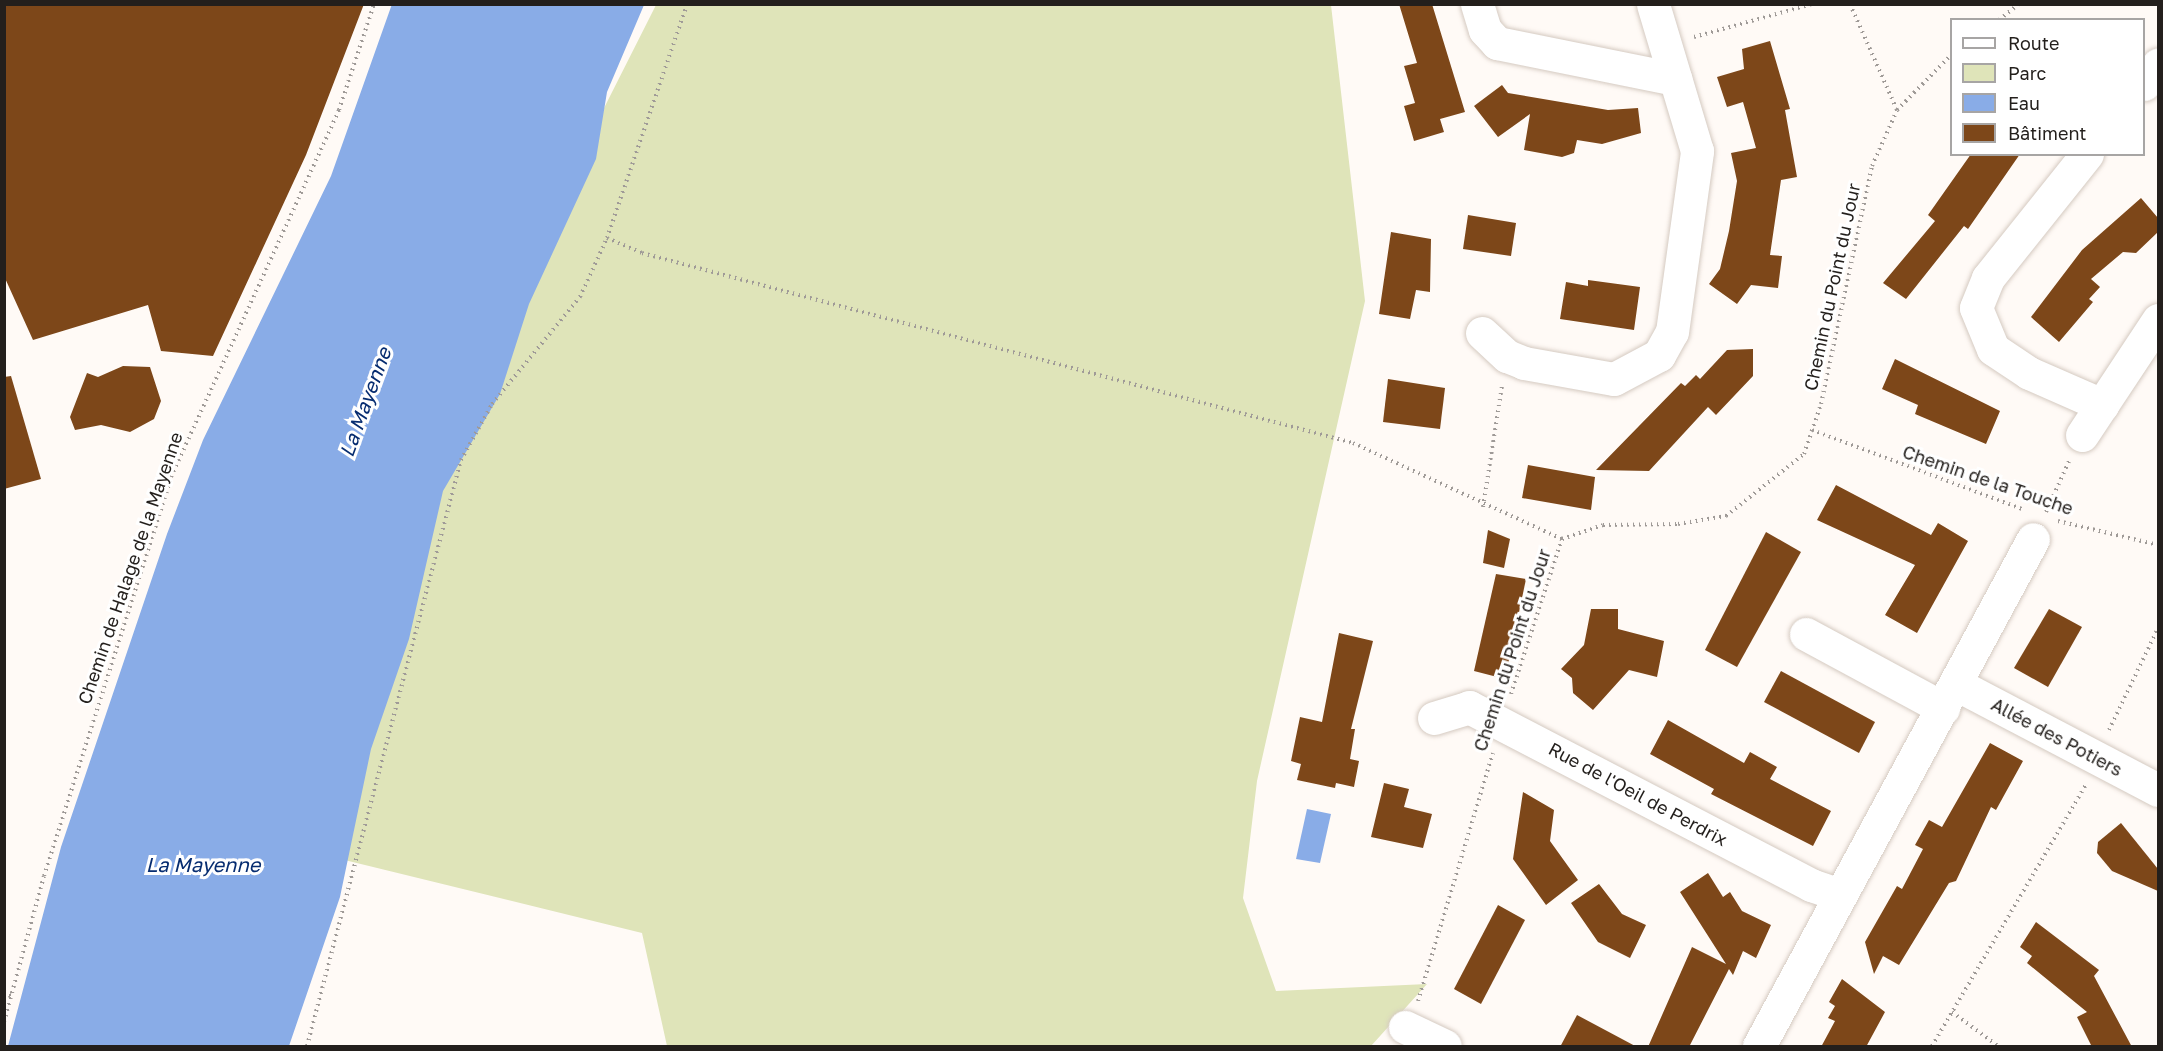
<!DOCTYPE html>
<html>
<head>
<meta charset="utf-8">
<style>
  body { margin:0 }
  #map { position:relative; width:2163px; height:1051px; overflow:hidden; background:#fffaf6; font-family:"Golos Text",sans-serif }
  div>[style] { position:absolute }
  .green>* { inset:0; background:#dfe4b9 }
  .water>* { inset:0; background:#89ace7 }
  .building>* { inset:0; background:#7d4719 }
  .path>* { height:4px; margin-top:-2px; transform-origin:0; background:repeating-linear-gradient(90deg,#9f9a97 0 1.5px,transparent 0 6px) }
  .roads { filter:drop-shadow(0 0 2px #d5cac1) drop-shadow(0 0 2px #d5cac1) }
  .minor>* { height:33px; margin:-16.5px; padding:0 16.5px; transform-origin:16.5px; border-radius:16.5px; background:#fff }
  span { translate:-50% -50%; white-space:nowrap; text-align:center; line-height:1.15; -webkit-text-stroke:6px #fff; paint-order:stroke }
  .street-label { font-size:18px; color:#231f1c }
  .water-label { font-size:20px; color:#062c70; font-style:italic }
  .frame { position:absolute; inset:0; border:6px solid #231f1c; pointer-events:none }
  .legend { position:absolute; left:1950px; top:18px; width:195px; height:138px; box-sizing:border-box; background:#fff; border:2px solid #a7a5a4; margin:0; padding:8px 10px; list-style:none; font-size:18px; color:#231f1c }
  .legend li { display:flex; align-items:center; gap:12px; height:30px }
  .legend b { width:30px; border:2px solid #a7a5a4 }
</style>
</head>
<body>
<div id="map">
  <div class="green">
    <div style="clip-path:polygon(656px 5px,1331px 5px,1365px 301px,1257px 781px,1243px 898px,1276px 991px,1427px 984px,1371px 1046px,667px 1046px,642px 933px,320px 854px,438px 437px)"></div>
  </div>
  <div class="water">
    <div style="clip-path:polygon(392px 4px,644px 5px,607px 92px,596px 159px,529px 304px,500px 394px,443px 491px,409px 639px,371px 749px,340px 897px,289px 1046px,8px 1046px,61px 847px,167px 534px,203px 440px,331px 176px)"></div>
    <div style="clip-path:polygon(1307px 809px,1331px 814px,1320px 863px,1296px 859px)"></div>
  </div>
  <div class="building">
    <div style="clip-path:polygon(4px 4px,364px 4px,306px 155px,213px 356px,161px 351px,148px 305px,33px 340px,4px 276px)"></div>
    <div style="clip-path:polygon(1399px 4px,1432px 4px,1465px 112px,1440px 119px,1444px 132px,1414px 141px,1404px 106px,1415px 103px,1404px 66px,1417px 63px)"></div>
    <div style="clip-path:polygon(1770px 41px,1790px 109px,1785px 110px,1797px 177px,1781px 180px,1770px 255px,1782px 256px,1778px 288px,1751px 285px,1737px 304px,1709px 284px,1720px 269px,1729px 231px,1737px 181px,1731px 153px,1756px 148px,1743px 102px,1727px 107px,1717px 77px,1744px 69px,1742px 49px)"></div>
    <div style="clip-path:polygon(1502px 85px,1508px 93px,1608px 110px,1638px 108px,1641px 133px,1602px 144px,1577px 140px,1574px 153px,1562px 157px,1524px 150px,1530px 114px,1498px 137px,1474px 106px)"></div>
    <div style="clip-path:polygon(1971px 154px,2020px 154px,1968px 229px,1964px 226px,1906px 299px,1883px 283px,1935px 221px,1928px 215px)"></div>
    <div style="clip-path:polygon(2141px 198px,2158px 218px,2158px 232px,2136px 253px,2123px 252px,2091px 279px,2100px 287px,2089px 299px,2093px 302px,2059px 342px,2031px 317px,2082px 250px)"></div>
    <div style="clip-path:polygon(1468px 215px,1516px 223px,1511px 256px,1463px 249px)"></div>
    <div style="clip-path:polygon(1391px 232px,1431px 239px,1430px 292px,1416px 290px,1410px 319px,1379px 314px)"></div>
    <div style="clip-path:polygon(1588px 280px,1640px 287px,1634px 330px,1560px 319px,1566px 282px,1588px 286px)"></div>
    <div style="clip-path:polygon(1753px 349px,1753px 376px,1716px 415px,1708px 407px,1649px 471px,1596px 470px,1681px 383px,1685px 386px,1696px 375px,1700px 379px,1727px 350px)"></div>
    <div style="clip-path:polygon(1895px 359px,2000px 411px,1986px 444px,1915px 414px,1918px 405px,1882px 389px)"></div>
    <div style="clip-path:polygon(123px 366px,150px 367px,161px 401px,154px 419px,130px 432px,101px 425px,75px 430px,70px 417px,87px 373px,98px 377px)"></div>
    <div style="clip-path:polygon(11px 376px,41px 479px,4px 489px,4px 377px)"></div>
    <div style="clip-path:polygon(1388px 379px,1445px 388px,1440px 429px,1383px 422px)"></div>
    <div style="clip-path:polygon(1528px 465px,1595px 477px,1591px 510px,1522px 498px)"></div>
    <div style="clip-path:polygon(1836px 485px,1931px 535px,1938px 523px,1968px 541px,1917px 633px,1885px 615px,1915px 565px,1817px 520px)"></div>
    <div style="clip-path:polygon(1488px 530px,1510px 539px,1504px 568px,1483px 563px)"></div>
    <div style="clip-path:polygon(1766px 532px,1801px 552px,1737px 667px,1705px 650px)"></div>
    <div style="clip-path:polygon(1496px 574px,1526px 579px,1505px 679px,1474px 671px)"></div>
    <div style="clip-path:polygon(1591px 609px,1618px 609px,1618px 629px,1664px 641px,1657px 677px,1629px 670px,1593px 710px,1573px 693px,1572px 678px,1561px 669px,1584px 645px)"></div>
    <div style="clip-path:polygon(2049px 609px,2082px 627px,2048px 687px,2014px 668px)"></div>
    <div style="clip-path:polygon(1339px 633px,1373px 641px,1351px 729px,1355px 729px,1350px 759px,1359px 761px,1354px 787px,1336px 783px,1335px 788px,1297px 780px,1301px 764px,1291px 761px,1300px 717px,1322px 722px)"></div>
    <div style="clip-path:polygon(1781px 671px,1875px 722px,1859px 753px,1764px 702px)"></div>
    <div style="clip-path:polygon(1668px 720px,1744px 763px,1750px 752px,1777px 767px,1770px 779px,1831px 811px,1813px 846px,1711px 794px,1714px 789px,1650px 754px)"></div>
    <div style="clip-path:polygon(1990px 743px,2023px 761px,1996px 810px,1991px 807px,1956px 881px,1949px 883px,1899px 965px,1883px 956px,1874px 974px,1865px 942px,1897px 886px,1902px 889px,1923px 849px,1915px 845px,1929px 820px,1942px 827px)"></div>
    <div style="clip-path:polygon(1384px 783px,1409px 789px,1404px 807px,1432px 814px,1423px 848px,1371px 837px)"></div>
    <div style="clip-path:polygon(1523px 792px,1554px 810px,1550px 841px,1578px 880px,1546px 905px,1513px 859px)"></div>
    <div style="clip-path:polygon(2121px 823px,2158px 869px,2158px 891px,2112px 871px,2097px 853px,2098px 842px)"></div>
    <div style="clip-path:polygon(1708px 873px,1723px 897px,1730px 892px,1742px 911px,1771px 925px,1756px 958px,1743px 951px,1733px 975px,1729px 969px,1689px 1047px,1648px 1047px,1692px 947px,1726px 964px,1680px 892px)"></div>
    <div style="clip-path:polygon(1599px 884px,1622px 914px,1646px 925px,1630px 958px,1598px 942px,1571px 903px)"></div>
    <div style="clip-path:polygon(1498px 905px,1525px 920px,1481px 1004px,1454px 989px)"></div>
    <div style="clip-path:polygon(2036px 922px,2099px 970px,2094px 976px,2132px 1047px,2092px 1047px,2077px 1017px,2087px 1012px,2027px 963px,2032px 956px,2020px 947px)"></div>
    <div style="clip-path:polygon(1842px 979px,1885px 1012px,1866px 1047px,1821px 1047px,1835px 1021px,1828px 1018px,1835px 1006px,1829px 1002px)"></div>
    <div style="clip-path:polygon(1577px 1015px,1637px 1047px,1560px 1047px)"></div>
  </div>
  <div class="path">
    <div style="left:1850px;top:4px;width:116px;rotate:66.1deg"></div>
    <div style="left:1999px;top:20px;width:26px;rotate:-39deg"></div>
    <div style="left:1694px;top:37px;width:123px;rotate:-15.6deg"></div>
    <div style="left:607px;top:238px;width:38px;rotate:23deg"></div>
    <div style="left:642px;top:253px;width:736px;rotate:14.96deg"></div>
    <div style="left:1353px;top:443px;width:230px;rotate:24.7deg"></div>
    <div style="left:1812px;top:430px;width:224px;rotate:20.6deg"></div>
    <div style="left:1483px;top:507px;width:122px;rotate:-81.1deg"></div>
    <div style="left:2046px;top:512px;width:56px;rotate:-65.7deg"></div>
    <div style="left:2058px;top:521px;width:103px;rotate:13.5deg"></div>
    <div style="left:1511px;top:694px;width:163px;rotate:-71.8deg"></div>
    <div style="left:1562px;top:539px;width:43px;rotate:-18.9deg"></div>
    <div style="left:1603px;top:525px;width:75px;rotate:-0.8deg"></div>
    <div style="left:1678px;top:524px;width:49px;rotate:-9.5deg"></div>
    <div style="left:1726px;top:516px;width:100px;rotate:-38.5deg"></div>
    <div style="left:1804px;top:454px;width:53px;rotate:-71.2deg"></div>
    <div style="left:1821px;top:404px;width:243px;rotate:-77.9deg"></div>
    <div style="left:1872px;top:166px;width:61px;rotate:-65.9deg"></div>
    <div style="left:1897px;top:110px;width:78px;rotate:-45.5deg"></div>
    <div style="left:2109px;top:730px;width:113px;rotate:-64.3deg"></div>
    <div style="left:4px;top:992px;width:10px;rotate:29deg"></div>
    <div style="left:1418px;top:1001px;width:259px;rotate:-73.2deg"></div>
    <div style="left:1952px;top:1012px;width:57px;rotate:36.5deg"></div>
    <div style="left:4px;top:1022px;width:151px;rotate:-74.7deg"></div>
    <div style="left:44px;top:876px;width:419px;rotate:-72.3deg"></div>
    <div style="left:171px;top:477px;width:404px;rotate:-65.4deg"></div>
    <div style="left:339px;top:110px;width:112px;rotate:-71.7deg"></div>
    <div style="left:307px;top:1046px;width:606px;rotate:-75.28deg"></div>
    <div style="left:461px;top:460px;width:64px;rotate:-61deg"></div>
    <div style="left:492px;top:404px;width:139px;rotate:-50.6deg"></div>
    <div style="left:580px;top:297px;width:65px;rotate:-65.4deg"></div>
    <div style="left:607px;top:238px;width:247px;rotate:-71.1deg"></div>
    <div style="left:1932px;top:1046px;width:302px;rotate:-59.5deg"></div>
  </div>
  <div class="roads">
    <div class="minor">
      <div style="left:1477px;top:4px;width:27px;rotate:73deg"></div>
      <div style="left:1485px;top:30px;width:18px;rotate:47deg"></div>
      <div style="left:1497px;top:43px;width:182px;rotate:11.4deg"></div>
      <div style="left:2144px;top:84px;width:24px;rotate:-54deg"></div>
      <div style="left:2087px;top:154px;width:159px;rotate:128.6deg"></div>
      <div style="left:1988px;top:278px;width:32px;rotate:112deg"></div>
      <div style="left:1976px;top:308px;width:44px;rotate:67.5deg"></div>
      <div style="left:1993px;top:349px;width:43px;rotate:33.7deg"></div>
      <div style="left:2029px;top:373px;width:80px;rotate:23.7deg"></div>
      <div style="left:1482px;top:333px;width:34px;rotate:43deg"></div>
      <div style="left:1507px;top:356px;width:18px;rotate:22deg"></div>
      <div style="left:1524px;top:363px;width:91px;rotate:10.1deg"></div>
      <div style="left:1614px;top:379px;width:51px;rotate:-28.1deg"></div>
      <div style="left:1659px;top:355px;width:26px;rotate:-61deg"></div>
      <div style="left:1672px;top:332px;width:183px;rotate:-82.1deg"></div>
      <div style="left:1697px;top:151px;width:153px;rotate:-106.7deg"></div>
      <div style="left:2082px;top:435px;width:138px;rotate:-56.5deg"></div>
      <div style="left:1806px;top:634px;width:156px;rotate:28.4deg"></div>
      <div style="left:1956px;top:684px;width:228px;rotate:27.7deg"></div>
      <div style="left:1434px;top:718px;width:37px;rotate:-17deg"></div>
      <div style="left:1469px;top:707px;width:386px;rotate:27.5deg"></div>
      <div style="left:1811px;top:885px;width:31px;rotate:19deg"></div>
      <div style="left:1405px;top:1027px;width:44px;rotate:25.4deg"></div>
      <div style="left:1759px;top:1046px;width:576px;rotate:-61.61deg"></div>
    </div>
  </div>
  <div class="street-label">
    <span style="left:1832px;top:287px;rotate:-78deg">Chemin du Point du Jour</span>
    <span style="left:1988px;top:480px;rotate:19deg">Chemin de la Touche</span>
    <span style="left:130px;top:568px;rotate:-71deg">Chemin de Halage de la Mayenne</span>
    <span style="left:1512px;top:650px;rotate:-72deg">Chemin du Point du Jour</span>
    <span style="left:2057px;top:737px;rotate:28deg">Allée des Potiers</span>
    <span style="left:1638px;top:794px;rotate:28deg">Rue de l'Oeil de Perdrix</span>
  </div>
  <div class="water-label">
    <span style="left:365px;top:402px;rotate:-70deg">La Mayenne</span>
    <span style="left:203px;top:864px">La Mayenne</span>
  </div>
  <div class="frame"></div>
  <ul class="legend">
  <li><b style="height:8px;background:#fff"></b>Route</li>
  <li><b style="height:16px;background:#dfe4b9"></b>Parc</li>
  <li><b style="height:16px;background:#89ace7"></b>Eau</li>
  <li><b style="height:16px;background:#7d4719"></b>Bâtiment</li>
  </ul>
</div>
</body>
</html>
